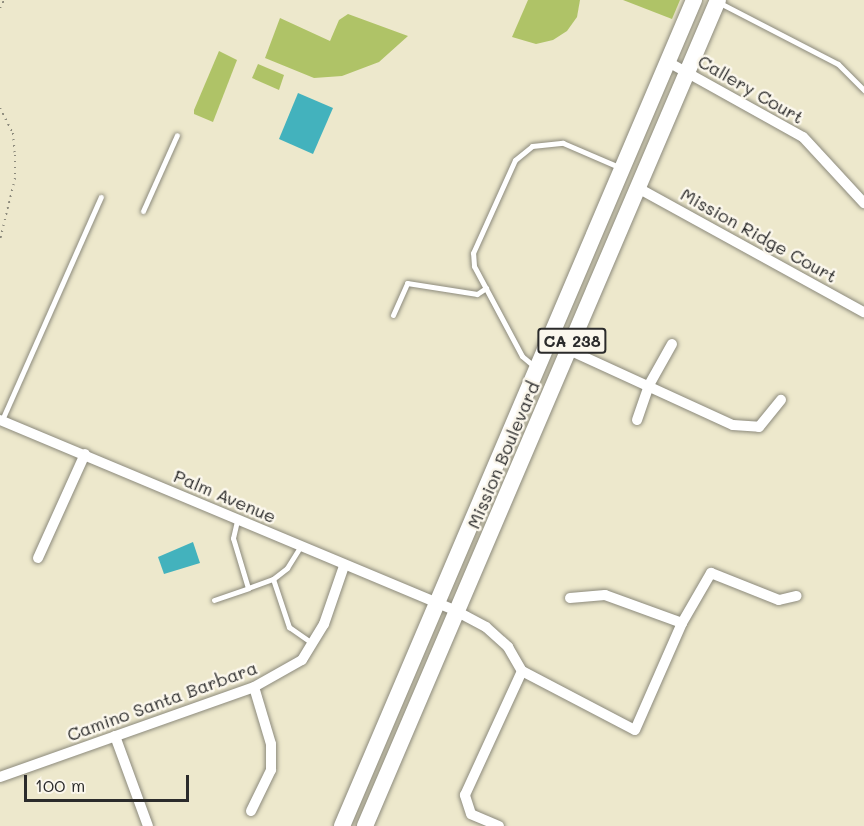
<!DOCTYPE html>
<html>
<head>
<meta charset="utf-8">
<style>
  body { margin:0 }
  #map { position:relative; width:864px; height:826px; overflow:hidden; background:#ede8cc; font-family:Mali,sans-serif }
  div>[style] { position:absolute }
  .green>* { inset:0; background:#afc367 }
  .water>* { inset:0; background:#43b2bd }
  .path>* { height:2px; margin-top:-1px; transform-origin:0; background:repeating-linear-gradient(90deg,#8c8a7c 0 1.5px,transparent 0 6px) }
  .roads { filter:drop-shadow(0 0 2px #8c8a7c) drop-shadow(0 0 2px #8c8a7c) }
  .service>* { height:5px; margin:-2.5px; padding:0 2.5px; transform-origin:2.5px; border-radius:2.5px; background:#fff }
  .minor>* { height:10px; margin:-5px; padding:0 5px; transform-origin:5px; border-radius:5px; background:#fff }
  .primary>* { height:16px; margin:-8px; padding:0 8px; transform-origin:8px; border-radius:8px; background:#fff }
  span { translate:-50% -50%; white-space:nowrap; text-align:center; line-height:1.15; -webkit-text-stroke:5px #fbf7ec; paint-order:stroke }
  .shield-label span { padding:2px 4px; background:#fbf7ec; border:2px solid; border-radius:4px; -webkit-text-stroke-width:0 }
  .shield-label { font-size:16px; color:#2b2b2b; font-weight:700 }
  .street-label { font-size:18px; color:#2b2b2b }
  .scale { position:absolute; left:24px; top:775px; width:165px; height:27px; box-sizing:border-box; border:3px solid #2b2b2b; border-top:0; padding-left:8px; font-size:18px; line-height:21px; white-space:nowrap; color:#2b2b2b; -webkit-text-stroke:4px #fbf7ec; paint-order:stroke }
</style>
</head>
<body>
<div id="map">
  <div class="green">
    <div style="clip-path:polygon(528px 0,580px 0,577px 17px,567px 31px,553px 40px,536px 44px,512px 37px)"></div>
    <div style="clip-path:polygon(623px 0,680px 0,672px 19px)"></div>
    <div style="clip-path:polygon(348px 14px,408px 36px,379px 62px,342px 76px,314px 78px,265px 58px,280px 18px,330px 41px,339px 20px)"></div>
    <div style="clip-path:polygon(219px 51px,237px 60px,213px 122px,194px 114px,194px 110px)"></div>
    <div style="clip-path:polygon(258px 64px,284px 75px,279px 90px,252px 78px)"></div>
  </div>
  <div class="water">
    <div style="clip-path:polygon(298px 93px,333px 108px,313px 154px,279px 139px)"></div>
    <div style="clip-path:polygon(193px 542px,200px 563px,164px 574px,158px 557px)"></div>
  </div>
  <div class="path">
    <div style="left:0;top:8px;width:9px;rotate:-63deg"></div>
    <div style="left:0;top:108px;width:28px;rotate:63deg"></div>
    <div style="left:13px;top:133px;width:22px;rotate:85deg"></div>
    <div style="left:15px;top:155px;width:23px;rotate:90deg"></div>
    <div style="left:15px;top:178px;width:64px;rotate:103.6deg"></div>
  </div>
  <div class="roads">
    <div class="service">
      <div style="left:718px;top:2px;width:135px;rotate:27.3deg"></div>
      <div style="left:838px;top:64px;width:37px;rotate:45deg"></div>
      <div style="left:143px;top:211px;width:83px;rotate:-65.9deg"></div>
      <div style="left:393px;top:315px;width:35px;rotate:-66deg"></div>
      <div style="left:407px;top:283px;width:71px;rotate:8.9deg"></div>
      <div style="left:477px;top:294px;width:11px;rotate:-34deg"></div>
      <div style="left:535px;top:367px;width:17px;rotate:-140deg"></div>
      <div style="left:522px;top:356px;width:102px;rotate:-118.1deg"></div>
      <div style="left:474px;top:266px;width:13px;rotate:-94deg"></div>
      <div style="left:473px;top:253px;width:102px;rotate:-65.7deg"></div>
      <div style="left:515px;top:160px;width:22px;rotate:-39deg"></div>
      <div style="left:532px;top:146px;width:31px;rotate:-6deg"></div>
      <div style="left:563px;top:143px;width:63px;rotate:23.3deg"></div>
      <div style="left:2px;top:420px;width:244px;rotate:-66.1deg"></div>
      <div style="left:273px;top:579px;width:18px;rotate:-38deg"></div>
      <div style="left:287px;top:568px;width:25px;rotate:-58deg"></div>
      <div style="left:248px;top:588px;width:27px;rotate:-20deg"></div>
      <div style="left:273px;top:579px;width:51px;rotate:71.6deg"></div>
      <div style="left:289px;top:627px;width:28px;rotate:35deg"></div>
      <div style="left:214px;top:600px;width:36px;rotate:-19deg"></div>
      <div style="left:248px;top:588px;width:52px;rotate:-106.7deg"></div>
      <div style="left:233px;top:538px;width:18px;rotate:-77deg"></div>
    </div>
    <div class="minor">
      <div style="left:668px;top:62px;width:154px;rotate:29.1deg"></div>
      <div style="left:803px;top:137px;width:90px;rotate:47.3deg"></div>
      <div style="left:638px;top:188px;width:258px;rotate:28.8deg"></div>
      <div style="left:569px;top:350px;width:180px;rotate:24.6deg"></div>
      <div style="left:733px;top:425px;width:26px;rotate:4deg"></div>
      <div style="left:759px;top:427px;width:35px;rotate:-51deg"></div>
      <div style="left:0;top:420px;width:494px;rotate:22.7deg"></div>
      <div style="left:456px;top:611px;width:34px;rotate:28deg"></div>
      <div style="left:486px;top:627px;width:30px;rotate:42deg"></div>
      <div style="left:508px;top:647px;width:28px;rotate:60deg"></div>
      <div style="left:522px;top:671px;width:127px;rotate:27.6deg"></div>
      <div style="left:635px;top:730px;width:117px;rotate:-66.3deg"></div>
      <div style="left:682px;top:623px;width:58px;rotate:-59.9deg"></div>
      <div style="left:711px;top:573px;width:73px;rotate:21.7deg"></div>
      <div style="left:779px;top:600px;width:18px;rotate:-13deg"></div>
      <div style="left:637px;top:420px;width:37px;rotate:-71deg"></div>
      <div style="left:649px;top:385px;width:47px;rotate:-60.7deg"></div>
      <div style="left:38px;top:558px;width:114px;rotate:-65.7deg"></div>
      <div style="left:570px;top:598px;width:35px;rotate:-5deg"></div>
      <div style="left:605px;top:595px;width:82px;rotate:20deg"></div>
      <div style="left:115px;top:736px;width:96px;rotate:69.9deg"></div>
      <div style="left:0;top:777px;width:269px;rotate:-19.5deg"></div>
      <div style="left:254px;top:687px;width:55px;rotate:-29.4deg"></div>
      <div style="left:302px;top:660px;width:42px;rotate:-58.6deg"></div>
      <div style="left:324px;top:624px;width:61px;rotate:-71deg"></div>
      <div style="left:251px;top:811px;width:46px;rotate:-64deg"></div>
      <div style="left:271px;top:770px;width:26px;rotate:-90deg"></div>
      <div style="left:271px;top:744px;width:59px;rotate:-106.6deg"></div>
      <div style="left:499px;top:826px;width:30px;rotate:-157deg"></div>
      <div style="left:471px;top:814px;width:20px;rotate:-108deg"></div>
      <div style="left:465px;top:795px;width:136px;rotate:-65.3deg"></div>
    </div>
    <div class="primary">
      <div style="left:342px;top:826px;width:898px;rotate:-66.92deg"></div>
      <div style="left:365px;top:826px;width:898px;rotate:-66.86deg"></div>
    </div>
  </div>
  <div class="shield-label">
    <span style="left:572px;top:341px">CA 238</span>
  </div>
  <div class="street-label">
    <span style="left:751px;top:89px;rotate:30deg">Callery Court</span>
    <span style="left:759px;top:235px;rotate:29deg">Mission Ridge Court</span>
    <span style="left:503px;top:455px;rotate:-67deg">Mission Boulevard</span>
    <span style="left:225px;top:496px;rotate:23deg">Palm Avenue</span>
    <span style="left:162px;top:701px;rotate:-20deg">Camino Santa Barbara</span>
  </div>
  <div class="scale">100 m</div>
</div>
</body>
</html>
